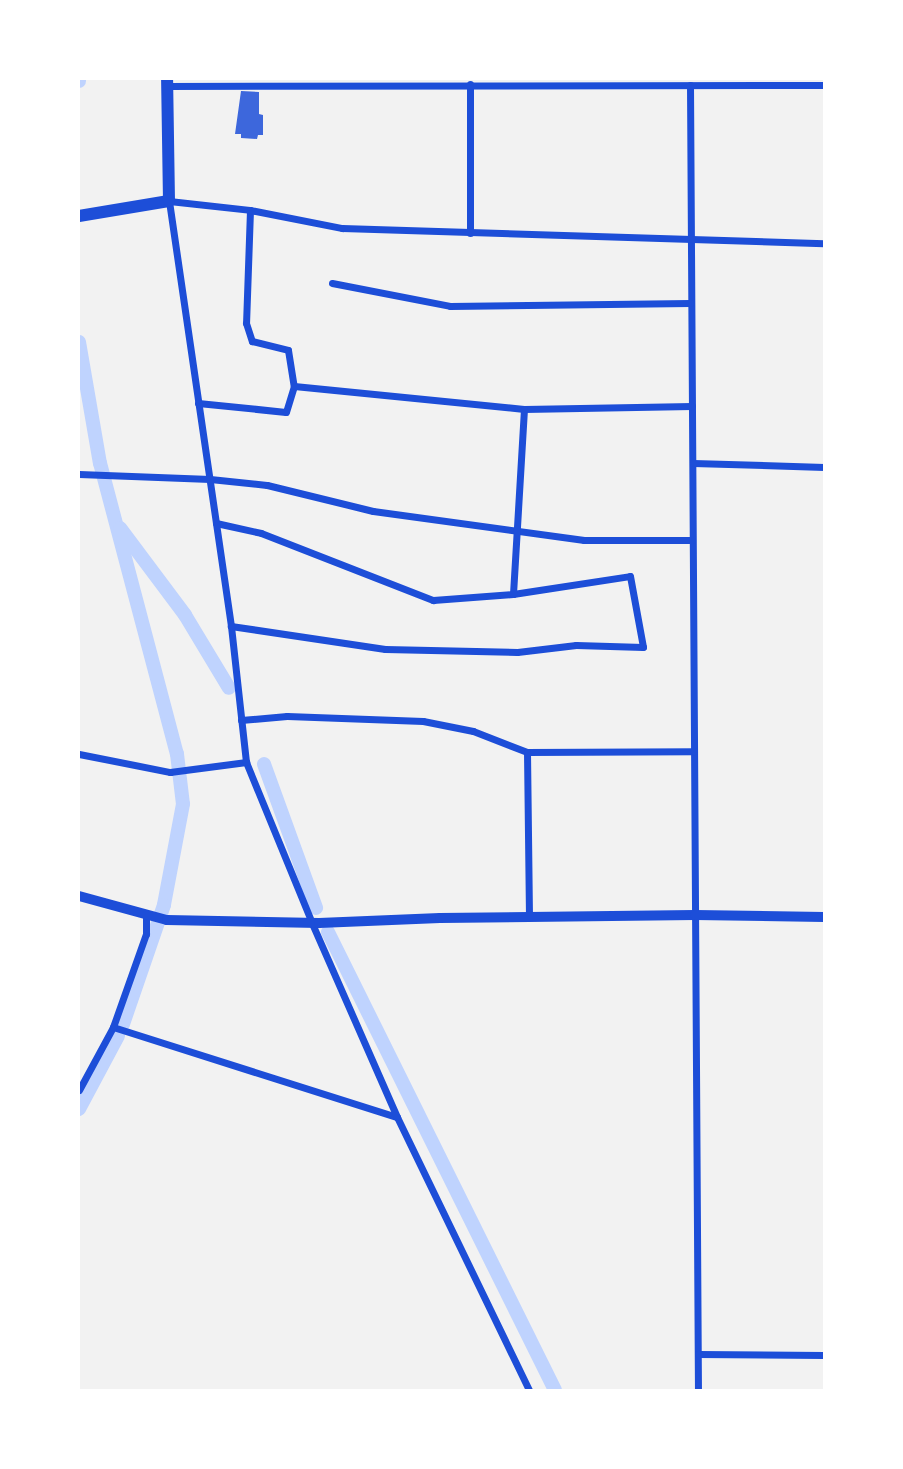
<!DOCTYPE html>
<html>
<head>
<meta charset="utf-8">
<style>
  body { margin:0 }
  #map { position:relative; width:903px; height:1469px; overflow:hidden; background:#f2f2f2; font-family:"Roboto Condensed",sans-serif }
  div>[style] { position:absolute }
  .canal>* { height:14px; margin:-7px; padding:0 7px; transform-origin:7px; border-radius:7px; background:#bfd3fe }
  .building>* { inset:0; background:#3d67dc }
  .minor>* { height:7px; margin:-3.5px; padding:0 3.5px; transform-origin:3.5px; border-radius:3.5px; background:#1d4ed8 }
  .tertiary>* { height:10px; margin:-5px; padding:0 5px; transform-origin:5px; border-radius:5px; background:#1d4ed8 }
  .secondary>* { height:12px; margin:-6px; padding:0 6px; transform-origin:6px; border-radius:6px; background:#1d4ed8 }
  span { translate:-50% -50%; white-space:nowrap; text-align:center; line-height:1.15; -webkit-text-stroke:7px #fff; paint-order:stroke }
  .frame { position:absolute; inset:0; border:80px solid #fff; pointer-events:none }
</style>
</head>
<body>
<div id="map">
  <div class="canal">
    <div style="left:79px;top:81px;width:2px;rotate:-90deg"></div>
    <div style="left:79px;top:342px;width:123px;rotate:80.2deg"></div>
    <div style="left:100px;top:463px;width:301px;rotate:75.2deg"></div>
    <div style="left:177px;top:754px;width:50px;rotate:83.2deg"></div>
    <div style="left:183px;top:804px;width:103px;rotate:100.7deg"></div>
    <div style="left:164px;top:905px;width:126px;rotate:109deg"></div>
    <div style="left:120px;top:528px;width:109px;rotate:53.2deg"></div>
    <div style="left:185px;top:615px;width:85px;rotate:58.9deg"></div>
    <div style="left:264px;top:764px;width:153px;rotate:70.1deg"></div>
    <div style="left:328px;top:932px;width:511px;rotate:63.64deg"></div>
    <div style="left:79px;top:1109px;width:83px;rotate:-61.9deg"></div>
  </div>
  <div class="building">
    <div style="clip-path:polygon(241px 91px,259px 92px,259px 114px,263px 115px,263px 135px,258px 135px,257px 139px,241px 138px,241px 134px,235px 134px)"></div>
  </div>
  <div class="minor">
    <div style="left:470px;top:84px;width:149px;rotate:90deg"></div>
    <div style="left:690px;top:85px;width:1305px;rotate:89.65deg"></div>
    <div style="left:166px;top:86px;width:658px;rotate:-0.09deg"></div>
    <div style="left:250px;top:210px;width:113px;rotate:92deg"></div>
    <div style="left:246px;top:323px;width:19px;rotate:72deg"></div>
    <div style="left:252px;top:341px;width:37px;rotate:14deg"></div>
    <div style="left:288px;top:350px;width:36px;rotate:81deg"></div>
    <div style="left:332px;top:283px;width:120px;rotate:11deg"></div>
    <div style="left:450px;top:306px;width:240px;rotate:-0.7deg"></div>
    <div style="left:198px;top:403px;width:88px;rotate:5.8deg"></div>
    <div style="left:286px;top:412px;width:27px;rotate:-73deg"></div>
    <div style="left:294px;top:386px;width:231px;rotate:5.7deg"></div>
    <div style="left:524px;top:409px;width:168px;rotate:-1deg"></div>
    <div style="left:693px;top:463px;width:131px;rotate:1.7deg"></div>
    <div style="left:79px;top:474px;width:131px;rotate:2.2deg"></div>
    <div style="left:210px;top:479px;width:57px;rotate:6deg"></div>
    <div style="left:267px;top:485px;width:109px;rotate:13.8deg"></div>
    <div style="left:373px;top:511px;width:213px;rotate:7.8deg"></div>
    <div style="left:584px;top:540px;width:108px"></div>
    <div style="left:216px;top:523px;width:46px;rotate:12.5deg"></div>
    <div style="left:261px;top:533px;width:185px;rotate:21.3deg"></div>
    <div style="left:433px;top:600px;width:80px;rotate:-4.3deg"></div>
    <div style="left:513px;top:594px;width:118px;rotate:-8.7deg"></div>
    <div style="left:630px;top:576px;width:72px;rotate:79.6deg"></div>
    <div style="left:643px;top:647px;width:67px;rotate:-178.3deg"></div>
    <div style="left:576px;top:645px;width:59px;rotate:173.2deg"></div>
    <div style="left:517px;top:652px;width:132px;rotate:-178.7deg"></div>
    <div style="left:385px;top:649px;width:156px;rotate:-171.5deg"></div>
    <div style="left:513px;top:594px;width:185px;rotate:-86.6deg"></div>
    <div style="left:241px;top:720px;width:46px;rotate:-5deg"></div>
    <div style="left:287px;top:716px;width:136px;rotate:2.1deg"></div>
    <div style="left:423px;top:721px;width:51px;rotate:11.3deg"></div>
    <div style="left:473px;top:731px;width:58px;rotate:21.3deg"></div>
    <div style="left:527px;top:752px;width:167px;rotate:-0.3deg"></div>
    <div style="left:527px;top:752px;width:165px;rotate:89.3deg"></div>
    <div style="left:79px;top:754px;width:93px;rotate:11.2deg"></div>
    <div style="left:170px;top:772px;width:77px;rotate:-7.5deg"></div>
    <div style="left:113px;top:1027px;width:298px;rotate:17.6deg"></div>
    <div style="left:79px;top:1090px;width:72px;rotate:-61.6deg"></div>
    <div style="left:113px;top:1027px;width:99px;rotate:-70.5deg"></div>
    <div style="left:146px;top:934px;width:18px;rotate:-90deg"></div>
    <div style="left:698px;top:1354px;width:126px;rotate:0.5deg"></div>
    <div style="left:529px;top:1390px;width:303px;rotate:-115.8deg"></div>
    <div style="left:397px;top:1117px;width:212px;rotate:-113.7deg"></div>
    <div style="left:312px;top:923px;width:174px;rotate:-112.3deg"></div>
    <div style="left:246px;top:762px;width:137px;rotate:-96.3deg"></div>
    <div style="left:231px;top:626px;width:429px;rotate:-98.3deg"></div>
    <div style="left:169px;top:201px;width:81px;rotate:6.3deg"></div>
    <div style="left:250px;top:210px;width:94px;rotate:11.1deg"></div>
    <div style="left:342px;top:228px;width:482px;rotate:1.8deg"></div>
  </div>
  <div class="tertiary">
    <div style="left:79px;top:896px;width:91px;rotate:15.3deg"></div>
    <div style="left:167px;top:920px;width:152px;rotate:1.1deg"></div>
    <div style="left:319px;top:923px;width:121px;rotate:-2.4deg"></div>
    <div style="left:440px;top:918px;width:255px;rotate:-0.7deg"></div>
    <div style="left:695px;top:915px;width:129px;rotate:0.9deg"></div>
  </div>
  <div class="secondary">
    <div style="left:79px;top:216px;width:91px;rotate:-9.5deg"></div>
    <div style="left:169px;top:201px;width:122px;rotate:-90.9deg"></div>
  </div>
  <div class="frame"></div>
</div>
</body>
</html>
